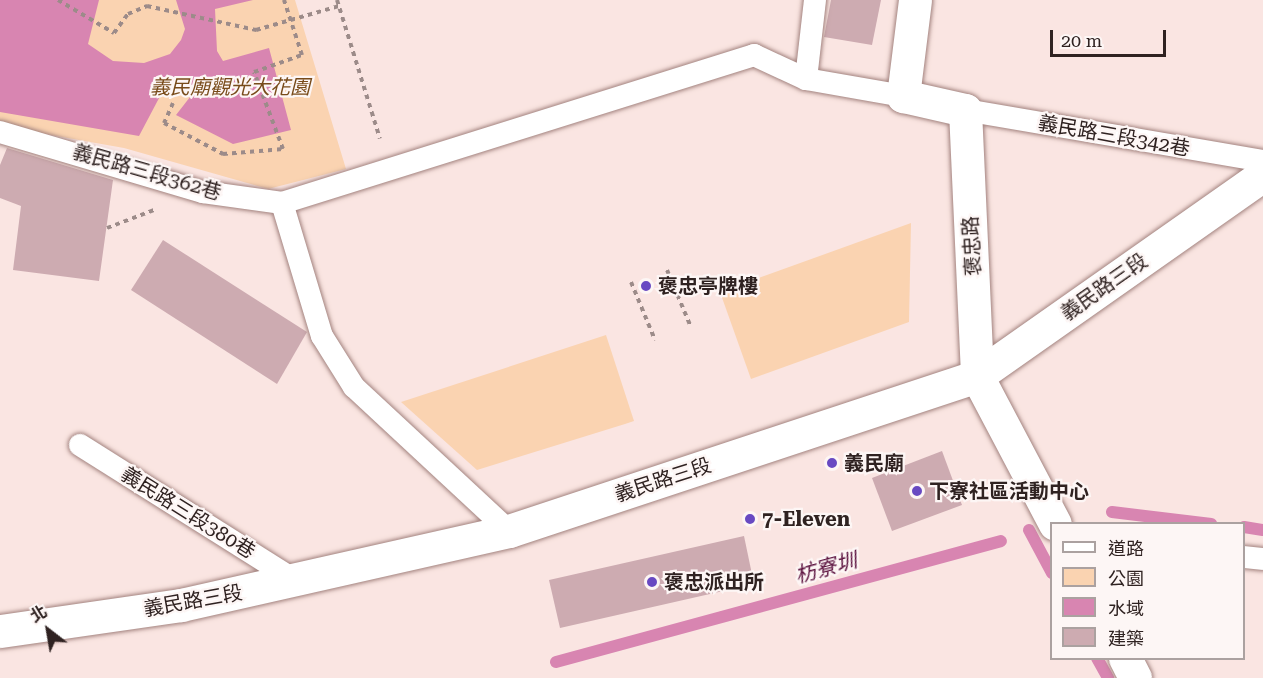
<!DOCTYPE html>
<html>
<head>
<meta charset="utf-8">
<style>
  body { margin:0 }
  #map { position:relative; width:1263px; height:678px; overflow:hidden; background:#fae5e2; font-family:"Roboto Serif","Noto Sans TC",serif }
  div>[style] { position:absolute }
  .green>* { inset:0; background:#fad3b1 }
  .water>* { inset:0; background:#d885b1 }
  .stream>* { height:12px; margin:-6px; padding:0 6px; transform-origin:6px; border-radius:6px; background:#d885b1 }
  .building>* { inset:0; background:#cdabb1 }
  .path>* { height:4px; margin-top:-2px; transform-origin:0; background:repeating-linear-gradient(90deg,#9c8b89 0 4.5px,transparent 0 9px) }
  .roads { filter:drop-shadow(0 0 2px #a3837f) drop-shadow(0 0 2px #a3837f) }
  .service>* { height:22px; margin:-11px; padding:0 11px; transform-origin:11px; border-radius:11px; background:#fff }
  .minor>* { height:33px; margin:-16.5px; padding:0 16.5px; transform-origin:16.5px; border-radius:16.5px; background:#fff }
  .tertiary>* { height:33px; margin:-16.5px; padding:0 16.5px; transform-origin:16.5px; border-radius:16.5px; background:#fff }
  .secondary>* { height:33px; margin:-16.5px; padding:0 16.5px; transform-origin:16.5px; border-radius:16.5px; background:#fff }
  .dots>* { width:16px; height:16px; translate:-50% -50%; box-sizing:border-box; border:3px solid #fdf6f5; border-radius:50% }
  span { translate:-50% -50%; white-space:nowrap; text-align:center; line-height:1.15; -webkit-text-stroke:4.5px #fdf6f5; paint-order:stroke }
  .park-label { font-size:20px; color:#784b1a; font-style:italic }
  .street-label { font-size:20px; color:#2f2221 }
  .poi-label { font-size:20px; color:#2f2221; font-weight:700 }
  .left { translate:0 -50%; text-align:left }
  .water-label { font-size:21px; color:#5c1340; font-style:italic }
  .legend { position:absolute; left:1050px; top:522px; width:195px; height:138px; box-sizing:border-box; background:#fdf6f5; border:2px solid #aba1a0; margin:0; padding:8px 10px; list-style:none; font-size:18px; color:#2f2221 }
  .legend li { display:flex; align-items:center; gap:12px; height:30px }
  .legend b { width:30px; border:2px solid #aba1a0 }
  .north { position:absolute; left:18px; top:600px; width:60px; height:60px; -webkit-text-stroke:4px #fdf6f5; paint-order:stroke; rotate:329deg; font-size:16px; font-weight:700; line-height:24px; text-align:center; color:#2f2221 }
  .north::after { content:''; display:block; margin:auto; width:21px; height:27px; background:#2f2221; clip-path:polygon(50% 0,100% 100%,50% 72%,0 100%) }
  .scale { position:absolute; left:1050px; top:30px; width:116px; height:27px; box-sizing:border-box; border:3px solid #2f2221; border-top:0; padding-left:8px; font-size:18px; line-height:21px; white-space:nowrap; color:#2f2221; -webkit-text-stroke:4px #fdf6f5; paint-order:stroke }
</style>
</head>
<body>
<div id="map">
  <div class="green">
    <div style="clip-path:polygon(0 0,295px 0,346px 169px,268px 189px,124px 148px,0 126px)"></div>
    <div style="clip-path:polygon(911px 223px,909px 322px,751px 379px,720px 292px)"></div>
    <div style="clip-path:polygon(606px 335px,634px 421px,625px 424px,477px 470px,401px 402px)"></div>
  </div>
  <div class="water">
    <div style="clip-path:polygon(0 0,99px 0,88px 44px,113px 61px,144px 63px,170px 54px,181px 40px,185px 29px,176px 0,253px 0,215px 9px,217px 51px,223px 61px,269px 48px,291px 130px,233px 144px,176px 115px,190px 97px,182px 82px,167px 83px,139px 136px,0 112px)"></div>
  </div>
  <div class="stream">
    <div style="left:1112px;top:512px;width:100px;rotate:6.9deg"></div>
    <div style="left:1244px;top:527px;width:19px;rotate:9deg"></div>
    <div style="left:1029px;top:530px;width:49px;rotate:61.9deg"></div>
    <div style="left:1097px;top:658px;width:23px;rotate:61deg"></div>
    <div style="left:556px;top:662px;width:461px;rotate:-15.2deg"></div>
  </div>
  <div class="building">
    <div style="clip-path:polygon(831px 0,881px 0,872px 45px,824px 37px)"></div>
    <div style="clip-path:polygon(7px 148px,113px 180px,99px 281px,13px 270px,21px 206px,0 198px,0 165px)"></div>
    <div style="clip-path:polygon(163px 240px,307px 332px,277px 384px,131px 290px)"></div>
    <div style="clip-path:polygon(942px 451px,962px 505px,892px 531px,872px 478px)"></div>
    <div style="clip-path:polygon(744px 536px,754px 584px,560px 628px,549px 580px)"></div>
  </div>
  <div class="path">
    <div style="left:58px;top:0;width:65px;rotate:30.5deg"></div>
    <div style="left:114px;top:33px;width:24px;rotate:-54deg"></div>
    <div style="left:128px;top:14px;width:21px;rotate:-23deg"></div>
    <div style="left:147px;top:6px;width:112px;rotate:12.4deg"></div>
    <div style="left:256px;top:30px;width:86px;rotate:-16.1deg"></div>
    <div style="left:337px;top:0;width:145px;rotate:72.8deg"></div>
    <div style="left:173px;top:103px;width:22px;rotate:114deg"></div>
    <div style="left:164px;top:123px;width:67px;rotate:27.7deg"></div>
    <div style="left:223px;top:154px;width:60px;rotate:-4.8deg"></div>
    <div style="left:283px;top:149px;width:82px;rotate:-110.6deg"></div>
    <div style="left:254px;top:72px;width:51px;rotate:-19.5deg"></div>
    <div style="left:302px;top:55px;width:58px;rotate:-108.1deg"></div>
    <div style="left:107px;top:228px;width:50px;rotate:-21deg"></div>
    <div style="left:667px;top:270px;width:62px;rotate:67.2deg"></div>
    <div style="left:631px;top:282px;width:63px;rotate:67.5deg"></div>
  </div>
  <div class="roads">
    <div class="service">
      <div style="left:806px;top:79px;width:80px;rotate:-83.5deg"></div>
      <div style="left:965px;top:110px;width:302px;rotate:9.7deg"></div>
      <div style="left:0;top:132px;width:212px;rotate:16.5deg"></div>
      <div style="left:203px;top:192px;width:80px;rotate:7.9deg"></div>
      <div style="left:282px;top:203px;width:495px;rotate:-17.4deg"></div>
      <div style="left:754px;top:55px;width:57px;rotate:24.8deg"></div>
      <div style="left:806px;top:79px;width:98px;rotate:9.9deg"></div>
      <div style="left:282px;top:203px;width:139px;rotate:73.3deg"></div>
      <div style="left:322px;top:336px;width:60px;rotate:57.9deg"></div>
      <div style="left:354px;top:387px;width:212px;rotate:42.9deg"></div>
      <div style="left:80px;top:445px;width:255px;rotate:32.2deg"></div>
      <div style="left:1244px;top:557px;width:19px;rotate:6deg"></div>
    </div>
    <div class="minor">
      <div style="left:915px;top:0;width:97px;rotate:97.1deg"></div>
      <div style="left:903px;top:96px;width:64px;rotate:12.7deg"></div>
      <div style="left:965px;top:110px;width:266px;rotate:87.4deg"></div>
    </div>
    <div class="tertiary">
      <div style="left:977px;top:376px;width:350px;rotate:-35.1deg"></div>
    </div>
    <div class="secondary">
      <div style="left:0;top:631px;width:183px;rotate:-8.2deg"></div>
      <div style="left:181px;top:605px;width:336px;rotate:-12.7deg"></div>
      <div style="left:509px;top:531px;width:493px;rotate:-18.3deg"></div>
      <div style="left:977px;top:376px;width:167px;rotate:62.2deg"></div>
      <div style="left:1125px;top:658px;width:22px;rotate:63deg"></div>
    </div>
  </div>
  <div class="dots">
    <div style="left:646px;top:286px;background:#6849c2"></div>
    <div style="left:832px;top:463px;background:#6849c2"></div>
    <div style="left:917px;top:491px;background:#6849c2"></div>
    <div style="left:750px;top:519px;background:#6849c2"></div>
    <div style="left:652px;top:582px;background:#6849c2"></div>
  </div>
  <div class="park-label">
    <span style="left:230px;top:87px">義民廟觀光大花園</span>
  </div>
  <div class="street-label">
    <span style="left:1114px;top:136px;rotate:10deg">義民路三段342巷</span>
    <span style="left:147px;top:172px;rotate:16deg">義民路三段362巷</span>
    <span style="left:972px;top:246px;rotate:-93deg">褒忠路</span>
    <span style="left:1104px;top:287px;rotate:-35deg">義民路三段</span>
    <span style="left:663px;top:480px;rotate:-18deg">義民路三段</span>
    <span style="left:188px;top:513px;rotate:32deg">義民路三段380巷</span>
    <span style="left:193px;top:601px;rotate:-10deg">義民路三段</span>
  </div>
  <div class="poi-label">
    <span class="left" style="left:658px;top:286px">褒忠亭牌樓</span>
    <span class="left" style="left:844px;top:463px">義民廟</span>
    <span class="left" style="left:929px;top:491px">下寮社區活動中心</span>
    <span class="left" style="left:762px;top:519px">7-Eleven</span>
    <span class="left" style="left:664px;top:582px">褒忠派出所</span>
  </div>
  <div class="water-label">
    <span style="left:826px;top:568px;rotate:-15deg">枋寮圳</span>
  </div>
  <ul class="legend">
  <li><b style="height:8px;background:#fff"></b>道路</li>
  <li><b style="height:16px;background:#fad3b1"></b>公園</li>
  <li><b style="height:16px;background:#d885b1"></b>水域</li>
  <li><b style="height:16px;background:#cdabb1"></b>建築</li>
  </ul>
  <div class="north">北</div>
  <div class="scale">20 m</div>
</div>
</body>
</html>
